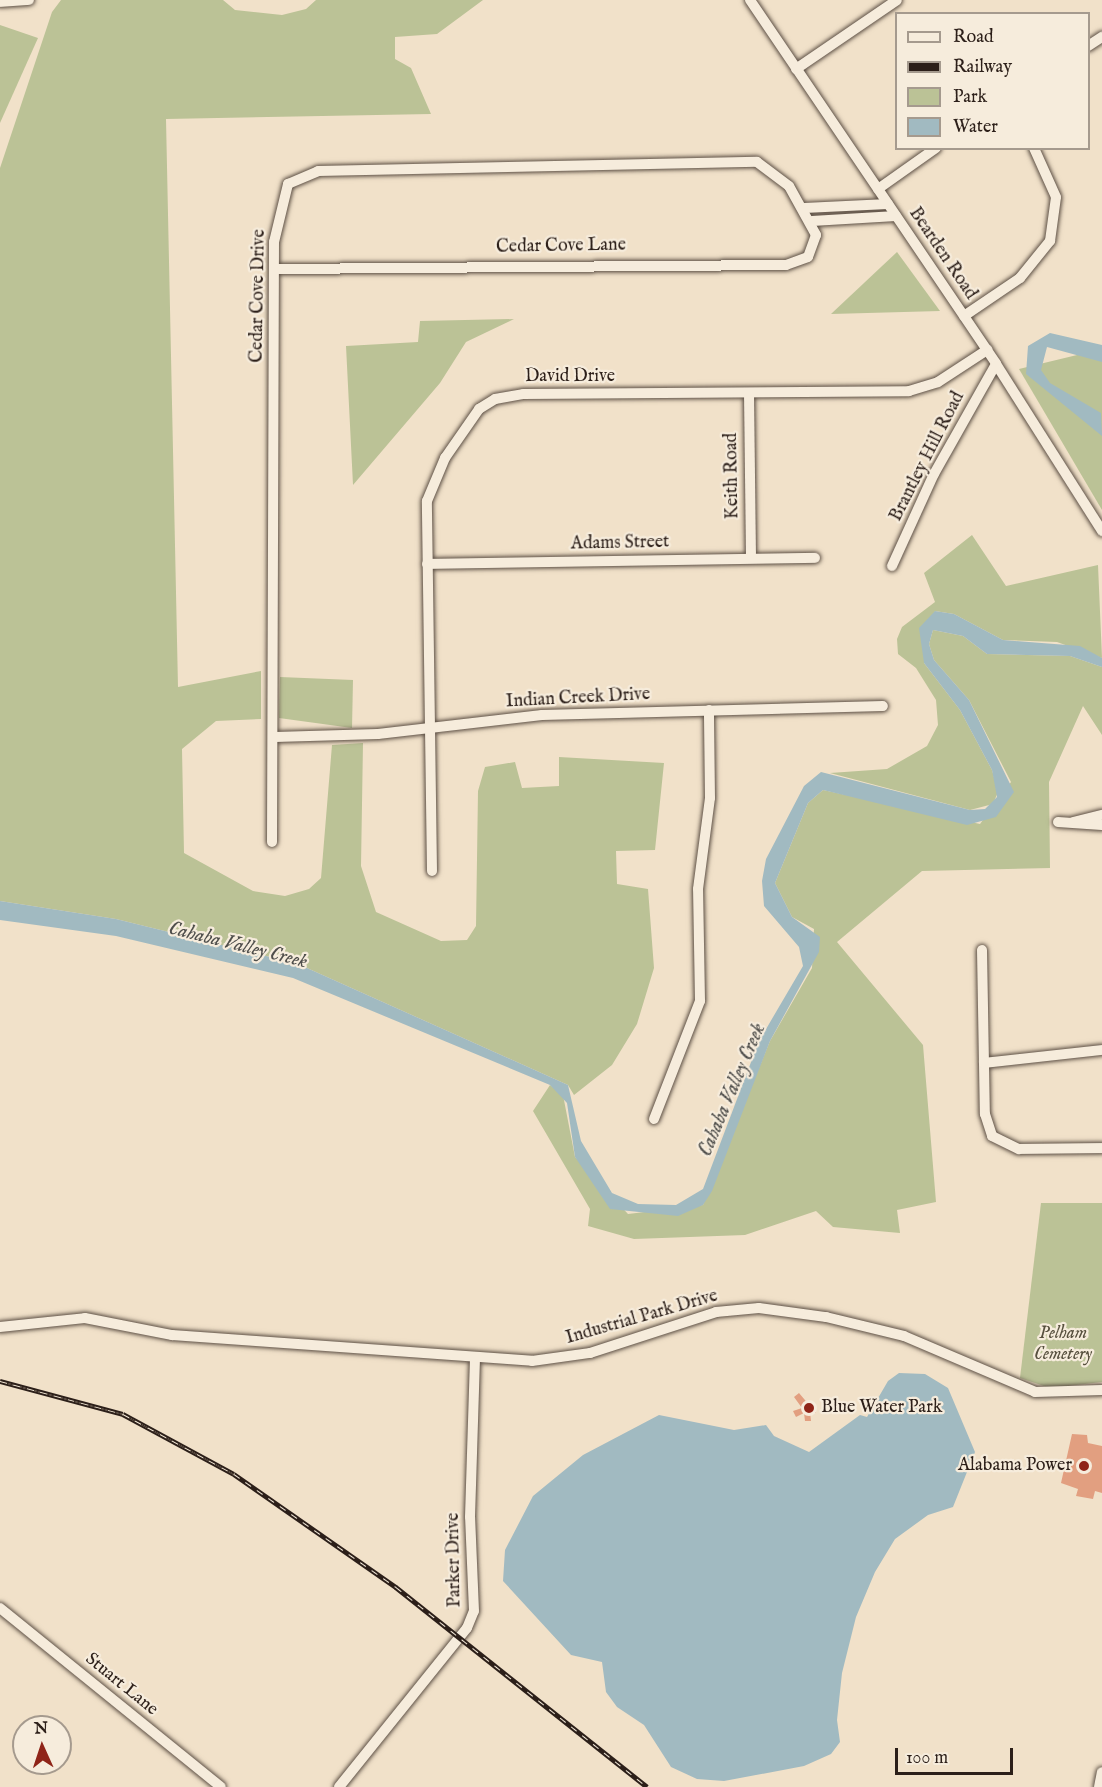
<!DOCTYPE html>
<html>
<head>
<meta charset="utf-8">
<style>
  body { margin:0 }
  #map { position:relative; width:1102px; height:1787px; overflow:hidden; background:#f1e1c9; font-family:"IM FELL English",serif }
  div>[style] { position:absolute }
  .green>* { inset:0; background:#bbc296 }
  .water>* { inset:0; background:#a1bac1 }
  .building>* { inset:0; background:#e29f80 }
  .roads { filter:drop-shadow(0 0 2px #5d5045) drop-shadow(0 0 2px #5d5045) }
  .minor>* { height:10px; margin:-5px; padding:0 5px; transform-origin:5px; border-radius:5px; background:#f6ecdc }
  .rail>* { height:4.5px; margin-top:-2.25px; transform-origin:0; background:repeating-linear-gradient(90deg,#f6ecdc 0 7px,#2c1f19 0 14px); box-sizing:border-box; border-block:2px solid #2c1f19 }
  .dots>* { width:16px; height:16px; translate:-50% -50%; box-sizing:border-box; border:3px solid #f6ecdc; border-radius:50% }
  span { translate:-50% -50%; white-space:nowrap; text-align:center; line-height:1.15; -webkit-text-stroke:4.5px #f6ecdc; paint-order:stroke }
  .street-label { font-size:18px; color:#2c1f19 }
  .park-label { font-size:18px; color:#57503e; font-style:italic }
  .poi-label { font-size:18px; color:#2c1f19 }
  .left { translate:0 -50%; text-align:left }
  .right { translate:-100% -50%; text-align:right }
  .water-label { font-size:20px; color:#4f4e4b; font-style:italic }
  .legend { position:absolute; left:895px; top:12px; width:195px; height:138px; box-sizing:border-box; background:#f6ecdc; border:2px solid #a59a8e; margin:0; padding:8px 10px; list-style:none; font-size:18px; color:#2c1f19 }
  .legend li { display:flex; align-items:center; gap:12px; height:30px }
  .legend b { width:30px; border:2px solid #a59a8e }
  .north { position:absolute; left:12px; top:1715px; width:60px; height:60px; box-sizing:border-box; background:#f6ecdc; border:2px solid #a59a8e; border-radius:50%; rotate:357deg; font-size:16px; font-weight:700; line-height:24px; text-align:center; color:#2c1f19 }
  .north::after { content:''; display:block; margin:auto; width:21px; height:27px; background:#8f2418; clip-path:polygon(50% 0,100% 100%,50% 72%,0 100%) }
  .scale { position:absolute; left:895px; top:1748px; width:118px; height:27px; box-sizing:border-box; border:3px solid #2c1f19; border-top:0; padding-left:8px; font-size:18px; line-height:21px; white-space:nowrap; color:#2c1f19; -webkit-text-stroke:4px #f6ecdc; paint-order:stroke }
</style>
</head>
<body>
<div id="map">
  <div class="green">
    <div style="clip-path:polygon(61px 0,223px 0,235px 10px,282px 15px,306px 9px,316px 0,483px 0,437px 34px,395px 37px,395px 59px,411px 68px,431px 114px,166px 119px,178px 687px,261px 671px,261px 719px,216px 721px,182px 749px,184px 853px,253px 891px,285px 896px,309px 889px,321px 878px,332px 745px,363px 743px,361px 866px,376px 912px,441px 941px,467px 940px,476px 926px,478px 791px,485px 767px,515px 762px,522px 788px,559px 786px,559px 757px,664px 763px,655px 850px,616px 851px,617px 884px,648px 889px,654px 968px,637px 1024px,612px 1065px,574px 1095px,568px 1085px,298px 964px,116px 919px,0 901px,0 168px,52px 12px)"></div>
    <div style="clip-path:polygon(0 25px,38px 38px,0 123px)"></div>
    <div style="clip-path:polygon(897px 252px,940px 311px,831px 314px)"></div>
    <div style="clip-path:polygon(514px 319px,466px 342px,440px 383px,353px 485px,346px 346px,418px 342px,420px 321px)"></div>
    <div style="clip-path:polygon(1102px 349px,1102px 510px,1019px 369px)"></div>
    <div style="clip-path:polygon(972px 535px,1006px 586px,1098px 565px,1102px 658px,1057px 642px,1003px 640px,954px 614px,935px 611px,924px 663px,960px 710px,992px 770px,998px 792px,993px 804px,970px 810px,830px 773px,887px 769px,927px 746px,938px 725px,936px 700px,916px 668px,898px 654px,897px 639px,902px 627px,935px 602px,924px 573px)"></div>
    <div style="clip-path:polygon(933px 630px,963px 636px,987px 654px,1070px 656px,1102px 667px,1102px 735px,1083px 706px,1049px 782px,1050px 868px,922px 871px,837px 942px,923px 1045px,936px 1202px,897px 1210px,900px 1233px,833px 1227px,816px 1211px,745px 1235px,634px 1239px,588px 1226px,590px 1209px,533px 1111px,550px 1085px,563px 1095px,575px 1157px,628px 1214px,703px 1205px,770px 1041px,812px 968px,814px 929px,792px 917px,775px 883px,808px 803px,823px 790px,980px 824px,1011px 782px,969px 700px,934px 660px,929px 644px)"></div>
    <div style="clip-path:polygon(280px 677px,353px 680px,352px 728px,279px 718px)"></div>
    <div style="clip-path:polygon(1041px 1203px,1102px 1203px,1102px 1382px,1050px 1388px,1020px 1378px)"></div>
  </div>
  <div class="water">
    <div style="clip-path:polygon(1050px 333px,1102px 345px,1102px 362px,1047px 347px,1041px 370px,1050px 383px,1101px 413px,1102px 436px,1026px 374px,1028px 346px)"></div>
    <div style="clip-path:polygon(935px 611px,954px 614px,1003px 640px,1080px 646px,1102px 658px,1102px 667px,1070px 656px,987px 654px,963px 636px,933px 630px,929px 644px,934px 660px,969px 700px,1014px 792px,996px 817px,967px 825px,823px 790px,808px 803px,775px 883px,792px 917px,820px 937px,819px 952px,770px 1041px,712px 1191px,703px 1205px,678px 1216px,610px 1209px,575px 1157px,567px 1103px,550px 1085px,293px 978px,116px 936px,0 920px,0 901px,116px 919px,298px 964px,568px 1085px,581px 1141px,612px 1193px,638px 1204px,676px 1205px,703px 1189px,759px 1041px,803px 966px,799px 947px,764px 906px,762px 881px,766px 859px,804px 786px,821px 772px,970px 810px,985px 809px,997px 797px,992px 770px,960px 710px,924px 663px,919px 628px)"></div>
    <div style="clip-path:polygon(899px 1373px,925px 1374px,948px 1388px,975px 1452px,953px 1507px,928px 1515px,895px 1539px,875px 1572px,856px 1617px,842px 1673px,837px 1720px,840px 1742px,831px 1754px,804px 1766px,724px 1781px,697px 1779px,671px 1767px,644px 1725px,617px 1707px,606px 1692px,602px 1662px,571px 1655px,503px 1581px,505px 1550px,533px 1496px,583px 1455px,659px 1415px,734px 1430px,766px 1425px,774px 1436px,809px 1452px,860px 1415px,867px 1417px,888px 1381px)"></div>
  </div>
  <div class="building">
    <div style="clip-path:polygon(799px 1393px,816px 1413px,810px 1412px,811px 1421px,805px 1421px,804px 1413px,796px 1417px,793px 1411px,802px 1408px,794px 1397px)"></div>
    <div style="clip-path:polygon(1072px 1434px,1087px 1435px,1088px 1443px,1102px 1446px,1102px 1493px,1095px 1491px,1093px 1499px,1076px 1496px,1078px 1489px,1061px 1483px)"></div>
  </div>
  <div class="roads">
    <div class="minor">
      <div style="left:750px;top:0;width:439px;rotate:55.9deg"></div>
      <div style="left:996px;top:364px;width:198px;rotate:57.6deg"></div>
      <div style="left:0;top:2px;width:29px;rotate:-4deg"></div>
      <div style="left:1088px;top:46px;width:17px;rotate:-33deg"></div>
      <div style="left:796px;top:69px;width:122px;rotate:-34.3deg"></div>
      <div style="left:878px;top:189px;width:71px;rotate:-35.3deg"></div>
      <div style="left:804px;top:208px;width:84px;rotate:-2.7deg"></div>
      <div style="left:812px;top:221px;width:84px;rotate:-3.4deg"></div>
      <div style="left:964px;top:316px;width:68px;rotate:-34.2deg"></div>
      <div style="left:1020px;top:278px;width:48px;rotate:-51deg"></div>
      <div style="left:1050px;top:241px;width:44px;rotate:-82.2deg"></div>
      <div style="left:1056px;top:197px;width:54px;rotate:-114.2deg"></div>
      <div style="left:749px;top:393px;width:165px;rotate:89.3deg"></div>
      <div style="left:427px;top:564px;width:388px;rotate:-0.9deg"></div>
      <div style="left:892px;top:566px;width:101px;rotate:-65.5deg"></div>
      <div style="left:934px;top:474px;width:126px;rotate:-60.6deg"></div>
      <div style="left:275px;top:737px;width:103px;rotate:-1.7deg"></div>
      <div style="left:378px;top:734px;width:165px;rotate:-6.6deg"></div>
      <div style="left:542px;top:715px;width:341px;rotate:-1.5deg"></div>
      <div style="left:1058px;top:822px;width:44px;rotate:3.9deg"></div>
      <div style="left:1073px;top:822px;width:30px;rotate:-14deg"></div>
      <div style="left:272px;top:842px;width:600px;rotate:-89.81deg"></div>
      <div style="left:274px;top:242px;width:60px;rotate:-76.4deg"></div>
      <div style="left:288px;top:184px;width:33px;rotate:-23deg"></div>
      <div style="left:318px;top:171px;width:439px;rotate:-1.2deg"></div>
      <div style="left:757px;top:162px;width:40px;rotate:37deg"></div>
      <div style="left:789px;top:186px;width:56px;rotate:61.1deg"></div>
      <div style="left:816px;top:235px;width:23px;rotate:110deg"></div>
      <div style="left:808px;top:257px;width:23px;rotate:160deg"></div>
      <div style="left:786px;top:265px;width:512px;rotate:179.55deg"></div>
      <div style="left:432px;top:871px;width:370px;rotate:-90.8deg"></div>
      <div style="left:427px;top:501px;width:47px;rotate:-67.3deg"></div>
      <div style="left:445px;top:458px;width:60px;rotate:-55.2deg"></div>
      <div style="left:479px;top:409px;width:19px;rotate:-32deg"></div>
      <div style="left:495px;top:399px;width:28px;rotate:-10deg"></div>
      <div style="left:523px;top:394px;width:386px;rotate:-0.4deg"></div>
      <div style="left:909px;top:391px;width:30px;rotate:-17deg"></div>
      <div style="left:938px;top:382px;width:59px;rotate:-33.1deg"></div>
      <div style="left:982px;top:950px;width:164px;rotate:89deg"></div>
      <div style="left:985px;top:1114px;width:23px;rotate:72deg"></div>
      <div style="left:992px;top:1136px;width:30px;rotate:26deg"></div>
      <div style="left:1019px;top:1149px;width:83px;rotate:-0.7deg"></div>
      <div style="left:984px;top:1063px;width:119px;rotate:-6.3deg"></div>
      <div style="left:654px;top:1119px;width:127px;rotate:-68.7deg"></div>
      <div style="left:700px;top:1001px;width:112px;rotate:-91deg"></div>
      <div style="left:698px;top:889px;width:92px;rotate:-82.5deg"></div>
      <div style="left:710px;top:798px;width:88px;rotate:-90.7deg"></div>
      <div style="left:0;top:1327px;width:85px;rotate:-6deg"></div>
      <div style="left:85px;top:1318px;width:89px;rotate:11.1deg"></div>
      <div style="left:172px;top:1335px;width:361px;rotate:4.1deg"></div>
      <div style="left:532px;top:1361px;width:59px;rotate:-7.9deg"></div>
      <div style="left:590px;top:1353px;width:133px;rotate:-18deg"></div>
      <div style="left:716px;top:1312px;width:43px;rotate:-5.3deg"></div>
      <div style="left:759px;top:1308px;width:68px;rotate:7.7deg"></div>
      <div style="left:826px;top:1317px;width:80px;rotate:13.7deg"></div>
      <div style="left:904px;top:1336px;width:142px;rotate:23.1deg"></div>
      <div style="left:1035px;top:1392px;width:67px;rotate:-1.7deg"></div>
      <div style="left:0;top:1608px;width:284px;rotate:39deg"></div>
      <div style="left:339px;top:1787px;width:204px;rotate:-51.2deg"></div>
      <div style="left:467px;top:1628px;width:18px;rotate:-68deg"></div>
      <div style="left:474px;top:1611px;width:94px;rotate:-92.4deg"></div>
      <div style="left:470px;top:1517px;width:159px;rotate:-88.2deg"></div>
      <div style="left:1099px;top:1787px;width:15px;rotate:-79deg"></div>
    </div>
  </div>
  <div class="rail">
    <div style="left:0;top:1381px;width:127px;rotate:15deg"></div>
    <div style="left:123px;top:1414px;width:126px;rotate:28.4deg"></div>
    <div style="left:234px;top:1474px;width:198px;rotate:34.9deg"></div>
    <div style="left:396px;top:1587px;width:321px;rotate:38.5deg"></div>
  </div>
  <div class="dots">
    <div style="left:809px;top:1408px;background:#8f2418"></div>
    <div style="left:1084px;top:1466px;background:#8f2418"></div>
  </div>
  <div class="street-label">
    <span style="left:561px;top:247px;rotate:-1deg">Cedar Cove Lane</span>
    <span style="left:942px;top:254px;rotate:56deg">Bearden Road</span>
    <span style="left:259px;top:296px;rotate:-89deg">Cedar Cove Drive</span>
    <span style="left:570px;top:377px">David Drive</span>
    <span style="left:928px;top:457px;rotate:-63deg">Brantley Hill Road</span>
    <span style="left:733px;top:476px;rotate:-91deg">Keith Road</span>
    <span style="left:620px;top:544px;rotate:-1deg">Adams Street</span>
    <span style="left:578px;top:699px;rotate:-3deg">Indian Creek Drive</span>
    <span style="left:642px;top:1318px;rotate:-16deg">Industrial Park Drive</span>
    <span style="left:455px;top:1560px;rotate:-91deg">Parker Drive</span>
    <span style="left:121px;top:1685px;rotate:39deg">Stuart Lane</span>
  </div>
  <div class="park-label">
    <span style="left:1063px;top:1345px">Pelham<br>Cemetery</span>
  </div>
  <div class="poi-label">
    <span class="left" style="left:821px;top:1408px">Blue Water Park</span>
    <span class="right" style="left:1072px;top:1466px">Alabama Power</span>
  </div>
  <div class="water-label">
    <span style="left:238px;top:945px;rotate:14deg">Cahaba Valley Creek</span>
    <span style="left:732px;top:1090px;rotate:-67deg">Cahaba Valley Creek</span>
  </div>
  <ul class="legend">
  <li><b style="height:8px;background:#f6ecdc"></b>Road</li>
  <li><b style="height:8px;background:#2c1f19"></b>Railway</li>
  <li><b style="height:16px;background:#bbc296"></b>Park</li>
  <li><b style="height:16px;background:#a1bac1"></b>Water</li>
  </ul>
  <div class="north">N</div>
  <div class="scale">100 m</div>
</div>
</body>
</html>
